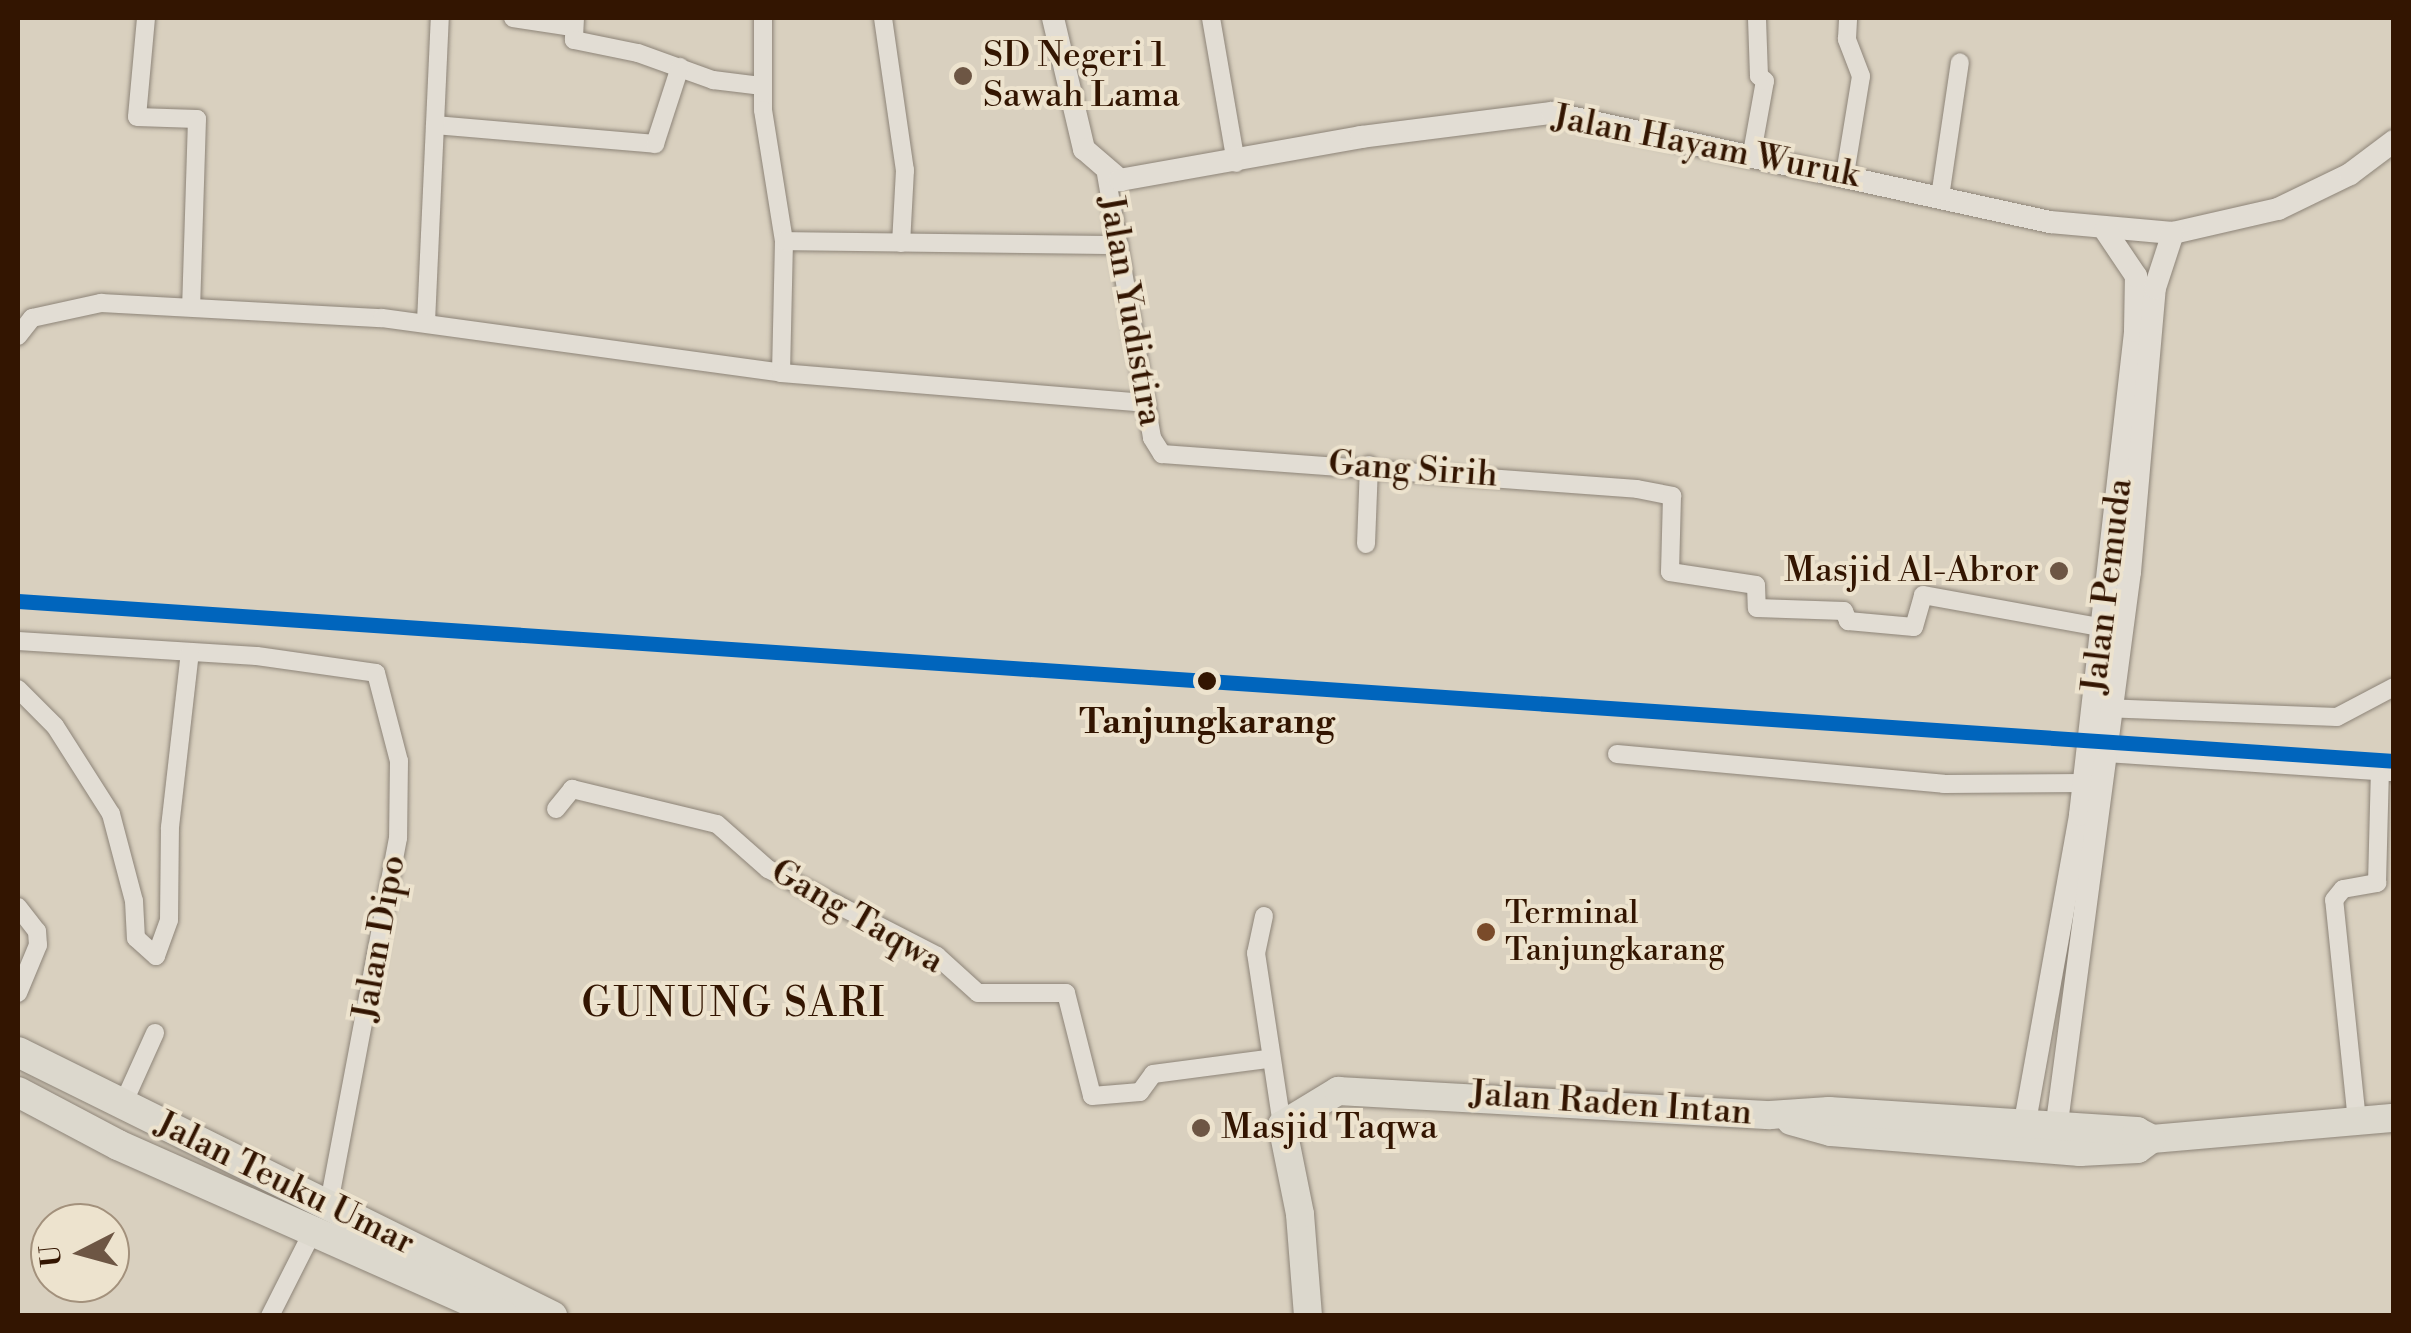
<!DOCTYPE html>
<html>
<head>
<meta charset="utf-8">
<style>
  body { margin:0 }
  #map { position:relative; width:2411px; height:1333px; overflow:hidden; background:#d9d0bf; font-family:"Libre Bodoni",serif }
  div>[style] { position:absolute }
  .roads { filter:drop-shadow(0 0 2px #8d8478) drop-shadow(0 0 2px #8d8478) }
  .minor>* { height:18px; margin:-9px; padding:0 9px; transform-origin:9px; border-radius:9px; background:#e2ddd4 }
  .tertiary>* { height:22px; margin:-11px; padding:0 11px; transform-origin:11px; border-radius:11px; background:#e2ddd4 }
  .primary>* { height:28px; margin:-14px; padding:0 14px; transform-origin:14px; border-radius:14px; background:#dcd8cd }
  .trunk>* { height:30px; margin:-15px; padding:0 15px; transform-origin:15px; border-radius:15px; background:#dcd8cd }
  .rail-1>* { height:15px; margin:-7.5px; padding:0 7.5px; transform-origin:7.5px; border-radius:7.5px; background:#0065bd }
  .dots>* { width:28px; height:28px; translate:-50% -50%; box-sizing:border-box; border:5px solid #ede3ce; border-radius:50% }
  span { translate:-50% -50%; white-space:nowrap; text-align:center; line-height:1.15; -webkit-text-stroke:8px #ede3ce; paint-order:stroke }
  .bus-label { font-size:32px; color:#331501 }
  .left { translate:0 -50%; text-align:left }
  .poi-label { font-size:35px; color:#331501 }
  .right { translate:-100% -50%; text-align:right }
  .street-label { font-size:35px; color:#331501 }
  .stop-label { font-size:35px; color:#331501; font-weight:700 }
  .quarter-label { font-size:40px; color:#331501; letter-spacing:2.5px }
  .frame { position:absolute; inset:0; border:20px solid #331501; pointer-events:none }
  .north { position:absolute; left:30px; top:1203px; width:100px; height:100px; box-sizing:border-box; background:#ede3ce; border:2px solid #a3917c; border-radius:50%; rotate:264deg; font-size:28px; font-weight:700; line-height:40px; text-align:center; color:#331501 }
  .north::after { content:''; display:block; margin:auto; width:35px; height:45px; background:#6d5644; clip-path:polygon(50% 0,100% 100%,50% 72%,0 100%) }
</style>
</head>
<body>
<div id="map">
  <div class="roads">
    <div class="minor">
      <div style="left:146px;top:18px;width:99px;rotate:95.2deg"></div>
      <div style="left:137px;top:117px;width:60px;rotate:1.9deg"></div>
      <div style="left:197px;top:119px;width:188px;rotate:91.8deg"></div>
      <div style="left:513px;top:18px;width:60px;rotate:8.7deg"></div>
      <div style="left:575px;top:18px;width:22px;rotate:93deg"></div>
      <div style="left:574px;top:40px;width:65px;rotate:11.5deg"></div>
      <div style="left:638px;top:53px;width:80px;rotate:19.8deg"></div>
      <div style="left:713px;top:80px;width:48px;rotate:7.1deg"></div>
      <div style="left:763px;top:18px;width:92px;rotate:90deg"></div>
      <div style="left:763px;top:110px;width:133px;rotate:80.9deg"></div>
      <div style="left:784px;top:241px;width:132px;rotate:91.3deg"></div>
      <div style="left:883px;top:18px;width:154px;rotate:81.8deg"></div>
      <div style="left:905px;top:170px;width:73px;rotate:93.1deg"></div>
      <div style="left:1211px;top:18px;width:147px;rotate:80.2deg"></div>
      <div style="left:435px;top:125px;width:221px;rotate:4.9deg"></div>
      <div style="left:655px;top:144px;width:81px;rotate:-72deg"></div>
      <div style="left:1752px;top:153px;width:73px;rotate:-79.8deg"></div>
      <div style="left:1765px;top:81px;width:8px;rotate:-140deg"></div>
      <div style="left:1759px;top:76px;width:58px;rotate:-92deg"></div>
      <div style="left:1106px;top:174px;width:268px;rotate:80.1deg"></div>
      <div style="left:1152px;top:438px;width:19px;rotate:58deg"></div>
      <div style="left:1162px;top:454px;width:476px;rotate:4.2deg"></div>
      <div style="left:1637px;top:489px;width:36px;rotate:11deg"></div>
      <div style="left:1672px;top:496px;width:76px;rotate:91.5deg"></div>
      <div style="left:1670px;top:572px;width:87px;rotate:8.6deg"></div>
      <div style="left:1756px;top:585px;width:23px;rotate:88deg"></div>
      <div style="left:1757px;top:608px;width:87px;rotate:2deg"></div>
      <div style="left:1844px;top:611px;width:11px;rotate:68deg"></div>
      <div style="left:1848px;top:621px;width:66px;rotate:5.2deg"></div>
      <div style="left:1914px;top:627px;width:33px;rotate:-74deg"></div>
      <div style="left:1923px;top:595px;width:184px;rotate:10.3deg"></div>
      <div style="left:1845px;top:174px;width:99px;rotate:-80.7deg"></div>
      <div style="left:1861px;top:76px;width:40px;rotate:-111deg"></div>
      <div style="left:1847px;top:39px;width:21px;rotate:-87deg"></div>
      <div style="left:1940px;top:197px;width:136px;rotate:-81.6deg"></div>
      <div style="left:784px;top:241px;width:335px;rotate:0.7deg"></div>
      <div style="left:426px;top:322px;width:304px;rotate:-87.4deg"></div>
      <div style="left:18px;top:336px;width:23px;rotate:-52deg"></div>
      <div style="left:32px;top:318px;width:71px;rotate:-12.3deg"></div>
      <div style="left:101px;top:303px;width:281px;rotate:3.1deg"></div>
      <div style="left:382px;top:318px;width:403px;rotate:7.8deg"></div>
      <div style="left:781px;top:373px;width:365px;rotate:4.7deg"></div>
      <div style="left:1366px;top:544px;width:79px;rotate:-87.8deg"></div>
      <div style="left:18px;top:641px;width:239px;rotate:3.6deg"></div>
      <div style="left:257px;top:656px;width:120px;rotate:8.1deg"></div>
      <div style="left:376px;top:673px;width:91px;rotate:75.4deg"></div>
      <div style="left:399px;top:761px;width:77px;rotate:90.7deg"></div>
      <div style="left:398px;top:838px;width:371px;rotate:100.7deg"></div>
      <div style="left:18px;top:689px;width:52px;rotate:45deg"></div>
      <div style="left:55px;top:726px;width:104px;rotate:57.5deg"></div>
      <div style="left:111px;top:814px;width:90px;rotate:75.2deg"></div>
      <div style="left:134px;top:901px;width:37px;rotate:87deg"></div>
      <div style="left:136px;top:938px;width:27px;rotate:42deg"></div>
      <div style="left:156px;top:956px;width:38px;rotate:-70deg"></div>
      <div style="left:169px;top:920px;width:93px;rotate:-89.4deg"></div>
      <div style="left:170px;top:827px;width:176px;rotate:-83.5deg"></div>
      <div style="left:2103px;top:708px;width:234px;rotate:2.2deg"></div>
      <div style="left:2337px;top:717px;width:64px;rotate:-27.8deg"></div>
      <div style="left:2106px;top:753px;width:289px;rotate:3.8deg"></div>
      <div style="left:1617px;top:754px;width:328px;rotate:5.2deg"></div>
      <div style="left:1944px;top:784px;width:139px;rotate:-0.4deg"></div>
      <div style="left:556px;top:809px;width:26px;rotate:-51deg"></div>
      <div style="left:572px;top:789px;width:149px;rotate:13.6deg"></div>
      <div style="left:717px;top:824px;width:68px;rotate:41.4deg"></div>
      <div style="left:768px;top:869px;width:190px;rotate:27.2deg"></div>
      <div style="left:937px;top:956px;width:55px;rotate:42.1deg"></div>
      <div style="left:978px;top:993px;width:88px"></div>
      <div style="left:1066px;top:993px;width:106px;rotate:75.8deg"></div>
      <div style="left:1092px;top:1096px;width:48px;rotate:-4.8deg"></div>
      <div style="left:1140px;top:1092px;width:22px;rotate:-54deg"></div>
      <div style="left:1153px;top:1074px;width:115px;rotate:-7.5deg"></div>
      <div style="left:18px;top:907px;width:31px;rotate:52deg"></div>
      <div style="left:37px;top:931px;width:14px;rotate:86deg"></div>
      <div style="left:38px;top:945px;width:52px;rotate:112.6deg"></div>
      <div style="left:1264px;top:916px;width:38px;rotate:102deg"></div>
      <div style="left:1256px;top:953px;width:174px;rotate:81.4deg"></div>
      <div style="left:123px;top:1104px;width:78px;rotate:-65.7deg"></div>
      <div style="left:2357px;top:1121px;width:222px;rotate:-95.9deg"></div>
      <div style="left:2334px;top:900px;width:14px;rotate:-51deg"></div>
      <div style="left:2343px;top:889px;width:35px;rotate:-10deg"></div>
      <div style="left:2377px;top:883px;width:111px;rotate:-88.5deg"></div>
      <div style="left:270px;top:1316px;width:95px;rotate:-63.2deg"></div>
    </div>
    <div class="tertiary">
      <div style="left:1053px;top:18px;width:135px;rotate:76.7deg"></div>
      <div style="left:1084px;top:149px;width:48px;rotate:40.7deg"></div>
      <div style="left:1120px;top:180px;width:245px;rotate:-10.1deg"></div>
      <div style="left:1361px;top:137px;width:193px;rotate:-7.2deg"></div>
      <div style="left:1552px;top:113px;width:510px;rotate:12.35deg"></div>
      <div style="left:2050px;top:222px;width:123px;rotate:5.1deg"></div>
      <div style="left:2173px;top:233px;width:108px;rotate:-12.9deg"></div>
      <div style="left:2278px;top:209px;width:80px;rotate:-25.9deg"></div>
      <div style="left:2350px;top:174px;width:55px;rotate:-36.9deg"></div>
      <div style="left:2024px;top:1127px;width:317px;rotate:-79.8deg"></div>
      <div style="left:2080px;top:815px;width:487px;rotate:-83.5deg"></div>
      <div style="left:2135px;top:331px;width:55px;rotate:-89deg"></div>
      <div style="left:2136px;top:276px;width:55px;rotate:-124deg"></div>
      <div style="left:2056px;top:1130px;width:563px;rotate:-82.45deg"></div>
      <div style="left:2130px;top:572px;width:285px;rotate:-85deg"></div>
      <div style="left:2155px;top:288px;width:58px;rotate:-71.9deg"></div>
    </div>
    <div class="primary">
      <div style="left:1791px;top:1121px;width:41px;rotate:15.4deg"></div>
      <div style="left:1831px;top:1132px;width:250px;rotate:4.6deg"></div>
      <div style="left:2080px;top:1152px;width:58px;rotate:-3deg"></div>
      <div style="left:2138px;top:1149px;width:17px;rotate:-36deg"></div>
      <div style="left:2152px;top:1139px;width:243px;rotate:-5deg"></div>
      <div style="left:1308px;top:1316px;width:102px;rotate:-94.5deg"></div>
      <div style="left:1300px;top:1214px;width:91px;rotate:-101.4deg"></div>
      <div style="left:1282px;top:1125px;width:66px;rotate:-31.3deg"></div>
      <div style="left:1338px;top:1091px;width:433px;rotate:3.2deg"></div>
      <div style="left:1770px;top:1115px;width:59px;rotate:-3.9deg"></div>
      <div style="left:1829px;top:1111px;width:309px;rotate:3.7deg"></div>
      <div style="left:2137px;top:1131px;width:17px;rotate:28deg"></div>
    </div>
    <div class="trunk">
      <div style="left:18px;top:1052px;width:596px;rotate:26.31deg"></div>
      <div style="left:18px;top:1092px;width:113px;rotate:27.9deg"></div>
      <div style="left:118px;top:1145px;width:422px;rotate:23.9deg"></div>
    </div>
  </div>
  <div class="rail-1">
    <div style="left:18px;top:601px;width:2381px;rotate:3.85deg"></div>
  </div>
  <div class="dots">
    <div style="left:963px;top:76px;background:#6d5644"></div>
    <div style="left:2059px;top:571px;background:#6d5644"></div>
    <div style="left:1207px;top:681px;background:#331501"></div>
    <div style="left:1486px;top:932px;background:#7a4b2a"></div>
    <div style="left:1201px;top:1128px;background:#6d5644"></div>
  </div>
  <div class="bus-label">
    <span class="left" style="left:1505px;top:932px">Terminal<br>Tanjungkarang</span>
  </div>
  <div class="poi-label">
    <span class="left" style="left:983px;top:76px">SD Negeri 1<br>Sawah Lama</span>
    <span class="right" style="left:2039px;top:571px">Masjid Al-Abror</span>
    <span class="left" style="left:1221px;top:1128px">Masjid Taqwa</span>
  </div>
  <div class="street-label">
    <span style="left:1706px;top:147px;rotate:11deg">Jalan Hayam Wuruk</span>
    <span style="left:1130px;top:311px;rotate:80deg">Jalan Yudistira</span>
    <span style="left:1413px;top:470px;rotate:4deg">Gang Sirih</span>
    <span style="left:2108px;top:586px;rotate:-83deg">Jalan Pemuda</span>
    <span style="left:857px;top:917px;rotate:30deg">Gang Taqwa</span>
    <span style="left:380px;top:938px;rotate:-80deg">Jalan Dipo</span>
    <span style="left:1611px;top:1104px;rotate:4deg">Jalan Raden Intan</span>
    <span style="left:285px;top:1184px;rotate:26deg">Jalan Teuku Umar</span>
  </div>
  <div class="stop-label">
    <span style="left:1207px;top:723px">Tanjungkarang</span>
  </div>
  <div class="quarter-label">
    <span style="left:734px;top:1004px">GUNUNG SARI</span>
  </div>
  <div class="frame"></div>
  <div class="north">U</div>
</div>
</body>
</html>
